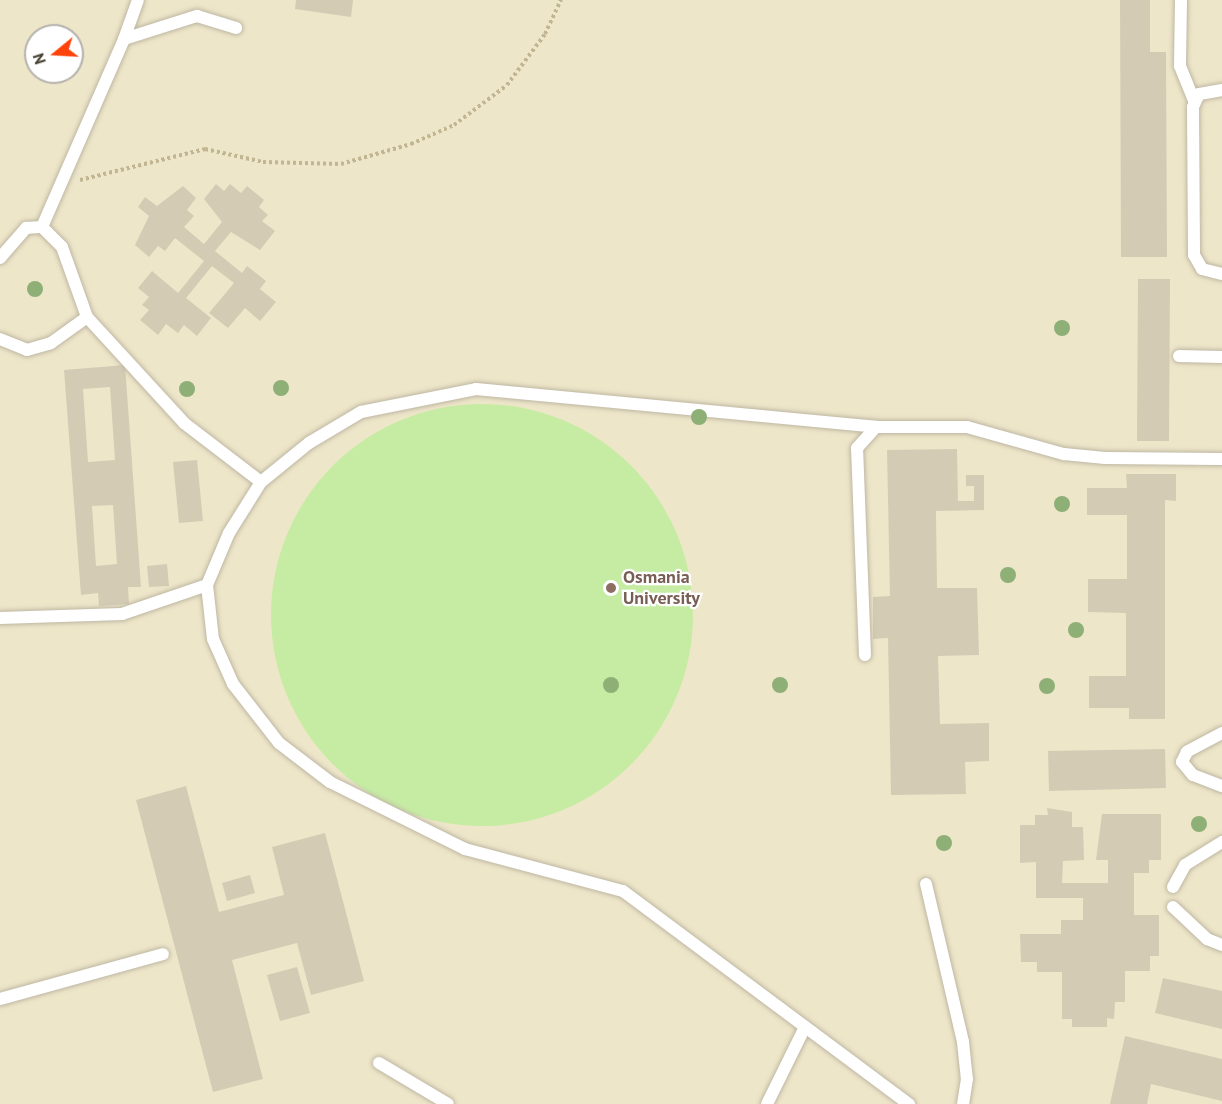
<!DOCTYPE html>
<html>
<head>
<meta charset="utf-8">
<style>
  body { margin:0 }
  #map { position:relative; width:1222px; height:1104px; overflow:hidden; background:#f3efe1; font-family:"PT Sans",sans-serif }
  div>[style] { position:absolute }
  .education>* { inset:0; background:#eee6c9 }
  .green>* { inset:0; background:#c6eca4 }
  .round { border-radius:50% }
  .building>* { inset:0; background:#d4cbb5 }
  .path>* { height:4px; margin-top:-2px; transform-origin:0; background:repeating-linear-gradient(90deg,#c2b592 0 3px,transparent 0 6px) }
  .roads { filter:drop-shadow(0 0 2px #beb7a3) drop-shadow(0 0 2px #beb7a3) }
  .lane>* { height:12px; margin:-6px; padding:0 6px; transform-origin:6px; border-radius:6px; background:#fff }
  .trees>* { width:16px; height:16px; margin:-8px; border-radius:50%; background:#8eaf76 }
  .dots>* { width:16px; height:16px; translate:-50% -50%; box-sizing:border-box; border:3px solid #fff; border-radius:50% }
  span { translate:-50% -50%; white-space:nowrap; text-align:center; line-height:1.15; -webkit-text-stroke:4.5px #fff; paint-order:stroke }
  .education-label { font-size:18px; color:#785e54; font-weight:700 }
  .left { translate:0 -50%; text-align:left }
  .north { position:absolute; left:24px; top:24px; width:60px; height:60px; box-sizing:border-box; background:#fff; border:2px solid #b4b2ad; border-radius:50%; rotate:252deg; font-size:16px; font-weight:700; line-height:24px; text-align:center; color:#443e31 }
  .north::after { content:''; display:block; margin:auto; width:21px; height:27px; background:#ff430b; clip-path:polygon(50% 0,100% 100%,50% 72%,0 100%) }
</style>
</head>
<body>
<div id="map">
  <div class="education">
    <div style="clip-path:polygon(evenodd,0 0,1222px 0,1222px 1104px,0 1104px,0 0,36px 36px,72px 36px,72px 72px,36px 72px,36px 36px)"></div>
  </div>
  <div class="green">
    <div class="round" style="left:271px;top:404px;width:422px;height:422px"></div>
  </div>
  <div class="building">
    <div style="clip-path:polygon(296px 0,353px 0,351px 17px,295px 9px)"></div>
    <div style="clip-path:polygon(1120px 0,1150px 0,1150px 52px,1166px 52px,1167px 257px,1121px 257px)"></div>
    <div style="clip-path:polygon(216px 184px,224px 191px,230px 184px,241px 193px,247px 186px,264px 200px,259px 207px,268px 215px,262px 221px,275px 231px,260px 250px,231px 232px,215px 251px,242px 273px,247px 266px,266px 281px,260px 289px,276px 302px,260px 321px,245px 308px,228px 328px,209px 313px,234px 283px,212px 266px,186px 298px,211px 318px,197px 336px,184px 325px,178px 333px,166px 324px,158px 335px,140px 320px,149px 310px,142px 305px,149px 297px,138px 288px,152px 271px,178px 293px,204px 261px,175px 238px,165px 251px,158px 246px,149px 257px,135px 245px,149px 216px,138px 207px,145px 197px,157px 206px,183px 186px,196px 198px,187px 210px,194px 216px,184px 227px,204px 244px,222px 222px,204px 199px)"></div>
    <div style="clip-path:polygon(1138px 279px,1170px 279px,1169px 441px,1137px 441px)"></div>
    <div style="clip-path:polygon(evenodd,125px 365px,141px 587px,128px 587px,129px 604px,99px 606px,98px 593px,81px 595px,64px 370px,125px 365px,110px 387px,115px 460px,88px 462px,83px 389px,110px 387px,125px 365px,113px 505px,117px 564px,96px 566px,92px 506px,113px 505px)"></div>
    <div style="clip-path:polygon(957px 449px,958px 501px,974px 501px,974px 486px,966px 486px,966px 475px,984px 475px,984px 510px,936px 511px,937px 588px,977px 588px,979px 655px,938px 656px,940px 724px,989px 723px,989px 761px,965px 762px,966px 794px,891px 795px,888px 638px,873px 639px,873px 597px,890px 596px,887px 450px)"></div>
    <div style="clip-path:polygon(197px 460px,203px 521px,179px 523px,173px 462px)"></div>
    <div style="clip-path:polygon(1126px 474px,1176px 474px,1176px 501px,1165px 500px,1165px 719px,1129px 719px,1129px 708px,1089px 708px,1089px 676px,1126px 676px,1126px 613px,1088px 612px,1088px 579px,1127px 579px,1127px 515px,1087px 515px,1087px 488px,1127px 488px)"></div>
    <div style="clip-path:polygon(167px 564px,169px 586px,149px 587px,147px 566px)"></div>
    <div style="clip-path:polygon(1165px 749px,1166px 788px,1049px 791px,1048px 751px)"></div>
    <div style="clip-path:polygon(186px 786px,219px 912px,284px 895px,272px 847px,325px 833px,364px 981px,311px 995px,297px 943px,232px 960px,263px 1079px,213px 1092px,136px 800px)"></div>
    <div style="clip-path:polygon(1047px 808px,1072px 812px,1072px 827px,1083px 827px,1084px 860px,1063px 861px,1062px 883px,1108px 883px,1108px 860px,1096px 860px,1102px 814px,1161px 814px,1161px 860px,1149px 860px,1149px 873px,1134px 873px,1134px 915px,1159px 915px,1159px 956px,1150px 956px,1150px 971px,1125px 971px,1125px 1002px,1115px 1002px,1114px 1019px,1107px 1018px,1107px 1027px,1072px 1027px,1072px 1019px,1062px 1019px,1062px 972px,1037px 972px,1037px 962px,1021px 962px,1020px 934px,1061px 934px,1061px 920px,1083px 920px,1083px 898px,1036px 898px,1036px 862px,1020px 863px,1020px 825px,1035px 825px,1035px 815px,1048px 815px)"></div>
    <div style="clip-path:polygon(250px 875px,255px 893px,227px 901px,222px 883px)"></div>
    <div style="clip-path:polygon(297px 967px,310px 1013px,280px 1021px,267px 975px)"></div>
    <div style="clip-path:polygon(1163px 978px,1222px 991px,1222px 1029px,1155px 1013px)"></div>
    <div style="clip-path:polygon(1125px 1036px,1222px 1059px,1222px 1101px,1151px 1084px,1147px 1104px,1110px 1104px)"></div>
  </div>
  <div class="path">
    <div style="left:80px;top:180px;width:129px;rotate:-13.9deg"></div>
    <div style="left:205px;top:149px;width:59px;rotate:12.6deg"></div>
    <div style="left:263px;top:162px;width:78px;rotate:1.5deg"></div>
    <div style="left:341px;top:164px;width:73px;rotate:-15.9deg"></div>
    <div style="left:411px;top:144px;width:47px;rotate:-23.8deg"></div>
    <div style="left:454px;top:125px;width:66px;rotate:-37deg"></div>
    <div style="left:507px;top:85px;width:64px;rotate:-53.3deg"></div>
    <div style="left:545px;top:34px;width:38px;rotate:-65deg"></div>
  </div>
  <div class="roads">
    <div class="lane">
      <div style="left:1181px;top:0;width:66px;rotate:90.9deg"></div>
      <div style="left:1180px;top:66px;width:37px;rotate:68deg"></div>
      <div style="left:124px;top:39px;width:41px;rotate:-70.3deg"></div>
      <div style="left:1222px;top:90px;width:23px;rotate:170deg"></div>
      <div style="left:1199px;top:94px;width:14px;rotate:115deg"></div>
      <div style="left:1193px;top:107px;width:148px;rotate:89.6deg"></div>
      <div style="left:1194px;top:255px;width:16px;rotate:60deg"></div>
      <div style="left:1202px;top:269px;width:21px;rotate:14deg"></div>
      <div style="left:42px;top:227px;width:205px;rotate:-66.4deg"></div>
      <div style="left:124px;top:39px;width:77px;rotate:-17.5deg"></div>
      <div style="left:197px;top:16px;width:41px;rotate:17.1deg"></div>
      <div style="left:0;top:258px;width:40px;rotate:-49deg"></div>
      <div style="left:26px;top:228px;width:16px;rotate:-4deg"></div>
      <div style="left:42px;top:227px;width:28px;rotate:45deg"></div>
      <div style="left:62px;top:247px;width:74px;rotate:70.3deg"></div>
      <div style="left:87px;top:317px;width:144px;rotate:47.5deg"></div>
      <div style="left:184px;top:423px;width:97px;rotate:37.5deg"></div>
      <div style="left:261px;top:482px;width:62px;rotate:-39.1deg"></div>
      <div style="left:309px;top:443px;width:61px;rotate:-30.8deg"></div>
      <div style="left:361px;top:412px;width:117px;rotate:-11.3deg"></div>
      <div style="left:476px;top:389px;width:402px;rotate:5.4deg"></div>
      <div style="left:0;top:339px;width:29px;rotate:22deg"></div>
      <div style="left:27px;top:350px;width:25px;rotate:-16deg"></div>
      <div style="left:51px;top:343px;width:44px;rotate:-35.8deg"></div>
      <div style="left:1179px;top:356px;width:43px;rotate:1.3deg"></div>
      <div style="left:207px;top:585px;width:54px;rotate:83.7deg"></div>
      <div style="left:213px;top:639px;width:49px;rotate:66deg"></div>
      <div style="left:233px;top:684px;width:75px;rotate:52.1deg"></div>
      <div style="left:279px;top:743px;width:64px;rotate:37.4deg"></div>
      <div style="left:330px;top:782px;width:151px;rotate:26.4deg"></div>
      <div style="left:465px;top:849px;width:163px;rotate:14.9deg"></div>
      <div style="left:623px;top:891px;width:357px;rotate:36.7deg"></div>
      <div style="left:0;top:618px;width:122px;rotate:-1.9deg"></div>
      <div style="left:122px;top:614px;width:90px;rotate:-18.8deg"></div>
      <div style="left:207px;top:585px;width:56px;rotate:-67.1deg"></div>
      <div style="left:229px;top:533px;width:60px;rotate:-57.9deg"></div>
      <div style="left:865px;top:655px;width:207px;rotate:-92.2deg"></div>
      <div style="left:857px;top:448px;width:28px;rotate:-48deg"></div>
      <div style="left:876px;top:427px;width:91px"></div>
      <div style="left:967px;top:427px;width:101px;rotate:15.6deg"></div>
      <div style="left:1064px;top:454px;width:41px;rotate:5.6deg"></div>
      <div style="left:1105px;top:458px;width:117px;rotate:0.5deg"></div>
      <div style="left:1222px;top:733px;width:40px;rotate:152deg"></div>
      <div style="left:1187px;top:752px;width:11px;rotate:117deg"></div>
      <div style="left:1182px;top:762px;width:17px;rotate:50deg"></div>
      <div style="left:1193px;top:775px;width:31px;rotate:21deg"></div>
      <div style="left:926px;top:884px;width:162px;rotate:76.8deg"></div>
      <div style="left:963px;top:1042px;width:37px;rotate:84deg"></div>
      <div style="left:967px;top:1079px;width:25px;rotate:99deg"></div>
      <div style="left:1173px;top:887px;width:25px;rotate:-61deg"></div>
      <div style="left:1185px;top:865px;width:44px;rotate:-31.9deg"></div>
      <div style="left:1173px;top:907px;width:47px;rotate:43.3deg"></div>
      <div style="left:1207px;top:939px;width:16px;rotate:22deg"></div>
      <div style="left:0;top:999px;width:169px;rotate:-15.4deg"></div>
      <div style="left:379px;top:1063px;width:80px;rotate:30.7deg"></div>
      <div style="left:767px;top:1104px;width:86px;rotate:-63.7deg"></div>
    </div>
  </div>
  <div class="trees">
    <div style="left:35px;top:289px"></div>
    <div style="left:1062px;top:328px"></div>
    <div style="left:281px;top:388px"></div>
    <div style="left:187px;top:389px"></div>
    <div style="left:699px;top:417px"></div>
    <div style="left:1062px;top:504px"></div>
    <div style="left:1008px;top:575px"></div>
    <div style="left:1076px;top:630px"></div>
    <div style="left:611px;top:685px"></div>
    <div style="left:780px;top:685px"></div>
    <div style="left:1047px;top:686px"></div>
    <div style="left:1199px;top:824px"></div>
    <div style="left:944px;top:843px"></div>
  </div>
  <div class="dots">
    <div style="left:611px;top:588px;background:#8d6e63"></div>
  </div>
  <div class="education-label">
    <span class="left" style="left:623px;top:588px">Osmania<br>University</span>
  </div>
  <div class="north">N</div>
</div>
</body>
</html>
